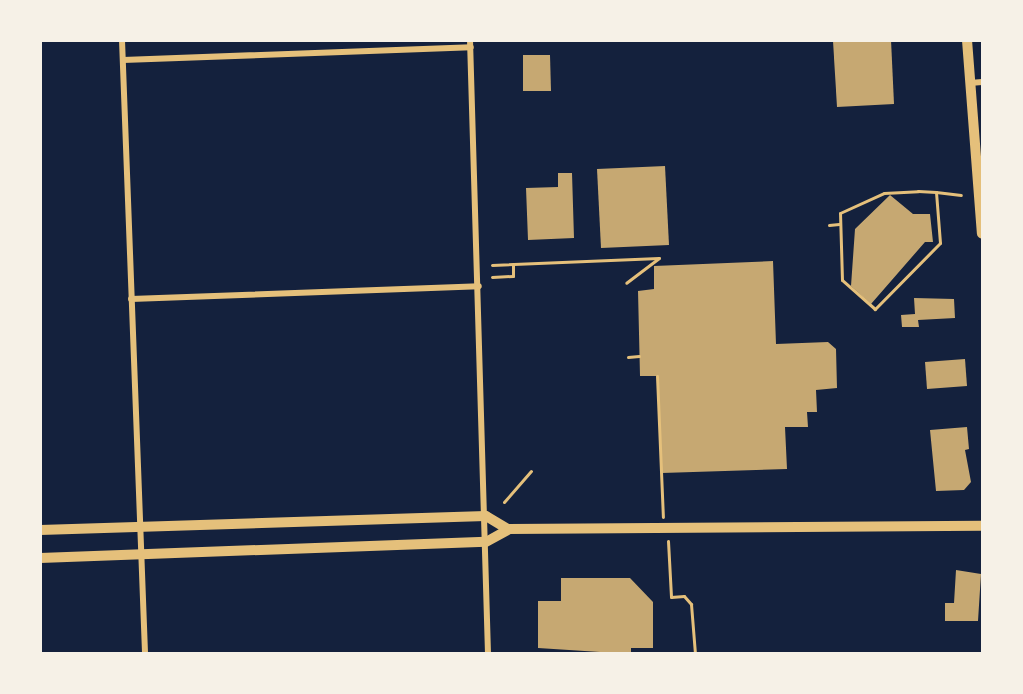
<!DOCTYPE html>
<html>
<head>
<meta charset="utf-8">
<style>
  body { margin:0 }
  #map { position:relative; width:1023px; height:694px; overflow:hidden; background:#14213d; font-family:"Asap Condensed",sans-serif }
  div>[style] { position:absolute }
  .building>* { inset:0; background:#c6a872 }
  .path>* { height:3px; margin:-1.5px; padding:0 1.5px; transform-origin:1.5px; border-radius:1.5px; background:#e5c07b }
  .minor>* { height:6px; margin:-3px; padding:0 3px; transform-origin:3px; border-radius:3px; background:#e5c07b }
  .tertiary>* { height:10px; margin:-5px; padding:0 5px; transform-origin:5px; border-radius:5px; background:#e5c07b }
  span { translate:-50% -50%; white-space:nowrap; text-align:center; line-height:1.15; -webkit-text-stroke:4.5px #f6f1e7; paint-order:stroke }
  .frame { position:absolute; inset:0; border:42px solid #f6f1e7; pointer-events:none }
</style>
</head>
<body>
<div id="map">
  <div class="building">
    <div style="clip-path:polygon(891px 40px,894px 104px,837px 107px,833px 41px)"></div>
    <div style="clip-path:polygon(523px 55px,550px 55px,551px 91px,523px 91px)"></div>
    <div style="clip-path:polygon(665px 166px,669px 245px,601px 248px,597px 169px)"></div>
    <div style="clip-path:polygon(558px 173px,572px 173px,574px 238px,528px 240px,526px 188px,558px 187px)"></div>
    <div style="clip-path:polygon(890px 195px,913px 214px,930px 214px,933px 242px,925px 242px,871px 304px,851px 286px,855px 229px)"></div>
    <div style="clip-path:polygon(773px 261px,776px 344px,828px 342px,836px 349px,837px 388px,816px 390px,817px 412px,807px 412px,808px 427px,785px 427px,787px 469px,662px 473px,657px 376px,640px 376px,638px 291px,654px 289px,654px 266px)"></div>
    <div style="clip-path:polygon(914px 298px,954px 299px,955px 318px,918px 320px,919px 327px,902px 327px,901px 315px,915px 314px)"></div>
    <div style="clip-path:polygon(965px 359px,967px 386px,927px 389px,925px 362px)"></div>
    <div style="clip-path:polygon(967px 427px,969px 449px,965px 450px,971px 482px,964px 490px,936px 491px,930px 430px)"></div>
    <div style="clip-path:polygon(956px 570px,981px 574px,978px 621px,945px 621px,945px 603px,954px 603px)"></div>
    <div style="clip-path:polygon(561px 578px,630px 578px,653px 602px,653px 648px,631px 648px,631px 654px,538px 648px,538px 601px,561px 601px)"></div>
  </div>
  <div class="path">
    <div style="left:936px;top:192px;width:51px;rotate:85.5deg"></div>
    <div style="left:940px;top:243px;width:93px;rotate:134.6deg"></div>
    <div style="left:875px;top:309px;width:44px;rotate:-138.7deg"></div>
    <div style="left:842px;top:280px;width:67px;rotate:-91.7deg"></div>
    <div style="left:840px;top:213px;width:48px;rotate:-24.4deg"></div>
    <div style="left:884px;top:193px;width:34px;rotate:-3deg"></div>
    <div style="left:918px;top:191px;width:18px;rotate:3deg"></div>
    <div style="left:936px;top:192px;width:25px;rotate:7deg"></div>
    <div style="left:829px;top:225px;width:10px;rotate:-6deg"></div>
    <div style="left:492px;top:265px;width:167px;rotate:-2.4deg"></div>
    <div style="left:659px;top:258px;width:41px;rotate:142.9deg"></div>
    <div style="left:492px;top:277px;width:21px;rotate:-3deg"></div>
    <div style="left:513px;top:276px;width:12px;rotate:-90deg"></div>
    <div style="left:628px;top:357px;width:11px;rotate:-5deg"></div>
    <div style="left:657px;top:376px;width:141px;rotate:87.6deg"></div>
    <div style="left:504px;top:502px;width:41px;rotate:-48.9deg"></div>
    <div style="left:668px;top:541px;width:56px;rotate:86.9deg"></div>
    <div style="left:671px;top:597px;width:13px;rotate:-4deg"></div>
    <div style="left:684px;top:596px;width:11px;rotate:49deg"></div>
    <div style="left:691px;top:604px;width:50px;rotate:85.4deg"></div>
  </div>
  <div class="minor">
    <div style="left:122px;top:40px;width:614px;rotate:87.85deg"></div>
    <div style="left:470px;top:40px;width:614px;rotate:88.32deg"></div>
    <div style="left:123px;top:60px;width:348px;rotate:-2.1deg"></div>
    <div style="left:970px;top:83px;width:12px;rotate:-5deg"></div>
    <div style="left:131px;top:299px;width:348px;rotate:-2.1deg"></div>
  </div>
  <div class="tertiary">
    <div style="left:967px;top:40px;width:194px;rotate:85.6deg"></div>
    <div style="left:40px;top:530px;width:446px;rotate:-1.8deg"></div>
    <div style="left:486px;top:516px;width:26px;rotate:31deg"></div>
    <div style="left:40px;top:558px;width:446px;rotate:-2.1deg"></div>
    <div style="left:486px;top:542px;width:26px;rotate:-29deg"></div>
    <div style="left:509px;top:529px;width:473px;rotate:-0.4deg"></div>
  </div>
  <div class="frame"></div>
</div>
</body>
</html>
